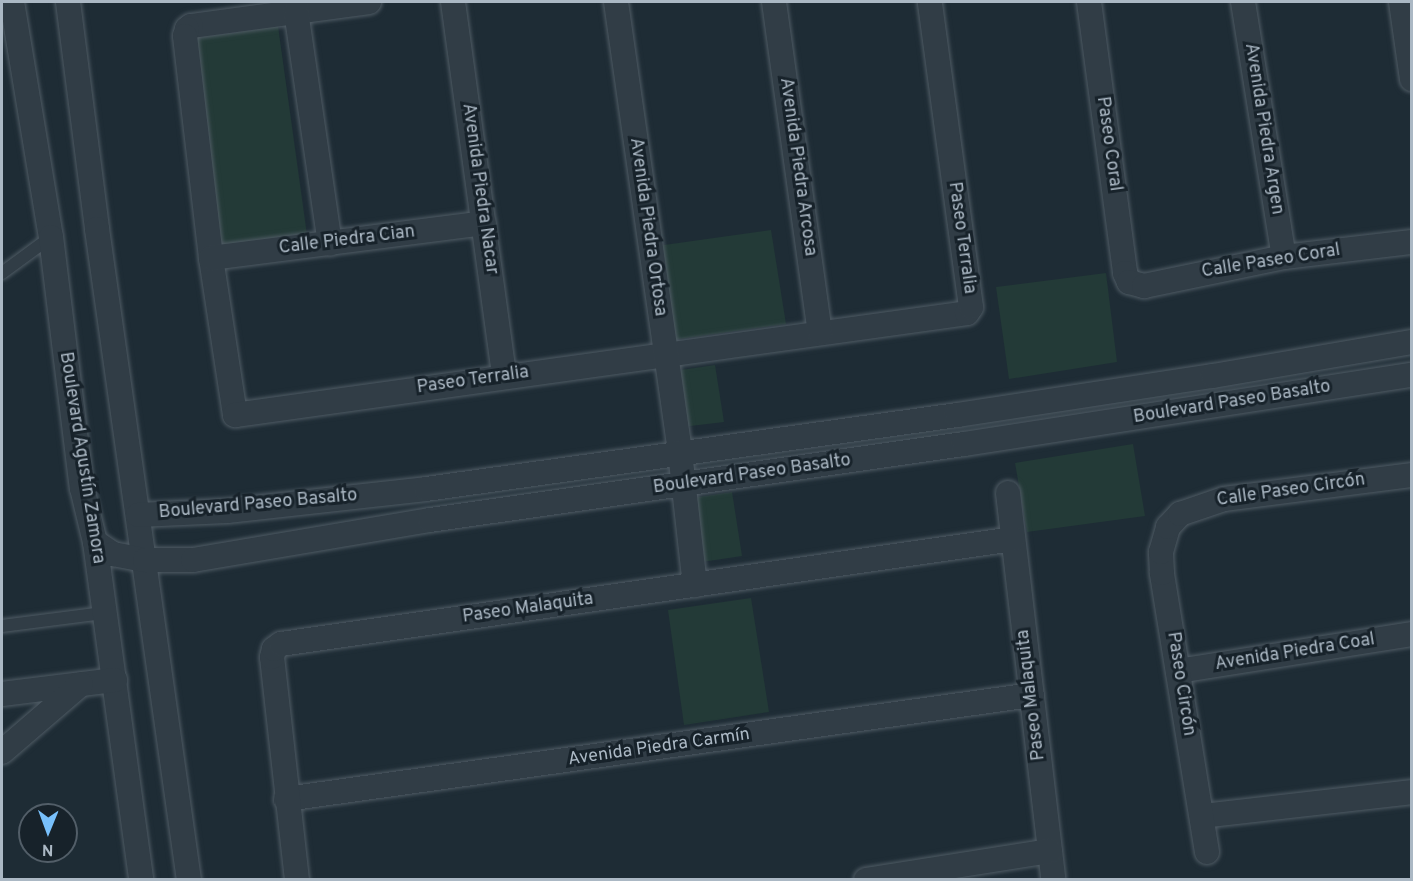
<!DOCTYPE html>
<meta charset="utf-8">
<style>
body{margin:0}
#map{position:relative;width:1413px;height:881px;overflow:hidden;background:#1e2c35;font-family:Overpass,sans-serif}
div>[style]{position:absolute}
.green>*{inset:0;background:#233a37}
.roads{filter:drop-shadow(0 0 2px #4f5b64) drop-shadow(0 0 2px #4f5b64)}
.service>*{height:12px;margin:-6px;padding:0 6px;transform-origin:6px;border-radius:6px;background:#313d46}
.minor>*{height:24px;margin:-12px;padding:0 12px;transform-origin:12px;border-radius:12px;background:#313d46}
span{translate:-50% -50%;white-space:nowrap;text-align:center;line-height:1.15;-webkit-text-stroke:6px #17222a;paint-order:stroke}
.street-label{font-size:18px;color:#abb8c4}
.frame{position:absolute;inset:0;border:3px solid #abb8c4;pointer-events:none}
.north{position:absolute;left:18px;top:803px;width:60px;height:60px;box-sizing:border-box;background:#17222a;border:2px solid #525e68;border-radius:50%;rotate:181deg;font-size:16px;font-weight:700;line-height:24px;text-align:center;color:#abb8c4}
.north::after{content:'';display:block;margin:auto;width:21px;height:27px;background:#78c0fb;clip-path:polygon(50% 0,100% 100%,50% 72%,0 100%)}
</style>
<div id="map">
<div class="green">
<i style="clip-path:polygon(278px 26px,307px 235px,221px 248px,190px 39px)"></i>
<i style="clip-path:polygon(771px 230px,786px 324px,672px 340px,657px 246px)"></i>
<i style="clip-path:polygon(1106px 273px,1117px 362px,1009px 379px,996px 287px)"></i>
<i style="clip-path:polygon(715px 365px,724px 422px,682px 427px,674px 371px)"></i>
<i style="clip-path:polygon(1133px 444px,1145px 516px,1027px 532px,1015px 463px)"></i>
<i style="clip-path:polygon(732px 492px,742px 556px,695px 563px,686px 499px)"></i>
<i style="clip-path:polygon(751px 598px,769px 712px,684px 725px,668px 610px)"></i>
</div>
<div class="roads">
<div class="service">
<i style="left:2px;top:273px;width:61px;rotate:-36.3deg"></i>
<i style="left:2px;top:626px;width:102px;rotate:-7.3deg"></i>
</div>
<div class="minor">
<i style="left:12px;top:2px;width:238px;rotate:80.6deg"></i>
<i style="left:51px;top:237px;width:253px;rotate:83deg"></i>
<i style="left:82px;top:488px;width:56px;rotate:76.5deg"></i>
<i style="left:95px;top:542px;width:341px;rotate:82.2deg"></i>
<i style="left:68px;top:2px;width:229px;rotate:82.7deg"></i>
<i style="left:97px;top:229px;width:657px;rotate:81.96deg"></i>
<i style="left:369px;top:2px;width:180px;rotate:172.3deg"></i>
<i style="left:191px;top:26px;width:5px;rotate:143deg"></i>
<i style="left:187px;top:29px;width:7px;rotate:106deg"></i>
<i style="left:185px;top:36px;width:224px;rotate:83.3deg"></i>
<i style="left:211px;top:258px;width:159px;rotate:81.3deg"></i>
<i style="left:235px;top:415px;width:739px;rotate:-7.93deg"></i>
<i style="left:967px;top:313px;width:7px;rotate:-56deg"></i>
<i style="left:971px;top:307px;width:308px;rotate:-97.7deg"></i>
<i style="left:453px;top:2px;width:377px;rotate:82.2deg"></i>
<i style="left:616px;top:2px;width:455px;rotate:81.9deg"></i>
<i style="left:680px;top:452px;width:134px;rotate:83.6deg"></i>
<i style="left:774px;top:2px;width:333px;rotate:82.1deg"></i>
<i style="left:1089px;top:2px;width:273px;rotate:82.4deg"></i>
<i style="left:1125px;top:273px;width:10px;rotate:66deg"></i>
<i style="left:1129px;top:282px;width:16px;rotate:15deg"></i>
<i style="left:1144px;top:286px;width:143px;rotate:-11.7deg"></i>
<i style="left:1284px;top:257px;width:129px;rotate:-6.7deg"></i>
<i style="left:1243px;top:2px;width:258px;rotate:80.9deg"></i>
<i style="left:1401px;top:2px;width:78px;rotate:81.9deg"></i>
<i style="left:296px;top:11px;width:235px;rotate:81.7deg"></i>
<i style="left:211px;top:258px;width:275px;rotate:-7.3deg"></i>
<i style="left:1008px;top:493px;width:387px;rotate:83.3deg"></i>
<i style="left:138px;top:515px;width:89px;rotate:-2.6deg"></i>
<i style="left:227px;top:511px;width:200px;rotate:-6.3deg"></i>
<i style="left:426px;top:489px;width:536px;rotate:-7.93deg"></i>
<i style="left:957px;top:415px;width:259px;rotate:-8.7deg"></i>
<i style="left:1213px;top:376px;width:202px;rotate:-9.7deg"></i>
<i style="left:95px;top:542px;width:22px;rotate:34deg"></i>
<i style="left:113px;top:554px;width:33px;rotate:11deg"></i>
<i style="left:145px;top:560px;width:48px"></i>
<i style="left:193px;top:560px;width:240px;rotate:-9.6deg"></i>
<i style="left:430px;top:520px;width:539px;rotate:-8.1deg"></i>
<i style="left:964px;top:444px;width:453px;rotate:-8.8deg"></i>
<i style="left:1178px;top:671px;width:237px;rotate:-9deg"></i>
<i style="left:2px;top:694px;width:114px;rotate:-7.1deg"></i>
<i style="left:2px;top:752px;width:104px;rotate:-40.7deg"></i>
<i style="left:286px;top:799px;width:753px;rotate:-7.94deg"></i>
<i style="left:1202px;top:816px;width:211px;rotate:-6.5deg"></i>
<i style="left:1207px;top:852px;width:283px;rotate:-99.2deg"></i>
<i style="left:1162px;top:573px;width:21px;rotate:-93deg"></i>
<i style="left:1161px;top:552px;width:26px;rotate:-74deg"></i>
<i style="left:1168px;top:527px;width:18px;rotate:-47deg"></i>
<i style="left:1180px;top:514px;width:46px;rotate:-18.8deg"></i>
<i style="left:1224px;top:499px;width:190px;rotate:-7.3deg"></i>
<i style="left:297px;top:880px;width:224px;rotate:-96.4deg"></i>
<i style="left:272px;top:657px;width:8px;rotate:-76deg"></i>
<i style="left:274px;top:649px;width:9px;rotate:-36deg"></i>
<i style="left:281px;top:644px;width:739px;rotate:-8.16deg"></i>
<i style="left:866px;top:880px;width:186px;rotate:-9deg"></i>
</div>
</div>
<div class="street-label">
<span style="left:1263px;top:129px;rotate:81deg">Avenida Piedra Argen</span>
<span style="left:1108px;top:144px;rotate:82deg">Paseo Coral</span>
<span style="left:797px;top:167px;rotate:82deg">Avenida Piedra Arcosa</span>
<span style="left:479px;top:189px;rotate:82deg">Avenida Piedra Nacar</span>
<span style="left:647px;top:227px;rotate:82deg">Avenida Piedra Ortosa</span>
<span style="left:961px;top:238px;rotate:82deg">Paseo Terralia</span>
<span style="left:347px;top:241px;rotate:-7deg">Calle Piedra Cian</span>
<span style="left:1271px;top:262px;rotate:-9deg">Calle Paseo Coral</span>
<span style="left:473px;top:381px;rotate:-8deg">Paseo Terralia</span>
<span style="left:1232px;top:403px;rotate:-9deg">Boulevard Paseo Basalto</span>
<span style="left:81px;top:458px;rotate:81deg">Boulevard Agustín Zamora</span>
<span style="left:752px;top:475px;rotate:-8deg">Boulevard Paseo Basalto</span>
<span style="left:1291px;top:491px;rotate:-8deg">Calle Paseo Circón</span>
<span style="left:258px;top:505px;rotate:-5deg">Boulevard Paseo Basalto</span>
<span style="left:528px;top:609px;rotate:-8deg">Paseo Malaquita</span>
<span style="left:1295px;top:653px;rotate:-9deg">Avenida Piedra Coal</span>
<span style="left:1180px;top:684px;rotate:81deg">Paseo Circón</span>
<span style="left:1032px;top:695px;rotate:-97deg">Paseo Malaquita</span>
<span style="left:659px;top:748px;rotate:-8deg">Avenida Piedra Carmín</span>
</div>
<div class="frame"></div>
<div class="north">N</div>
</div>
